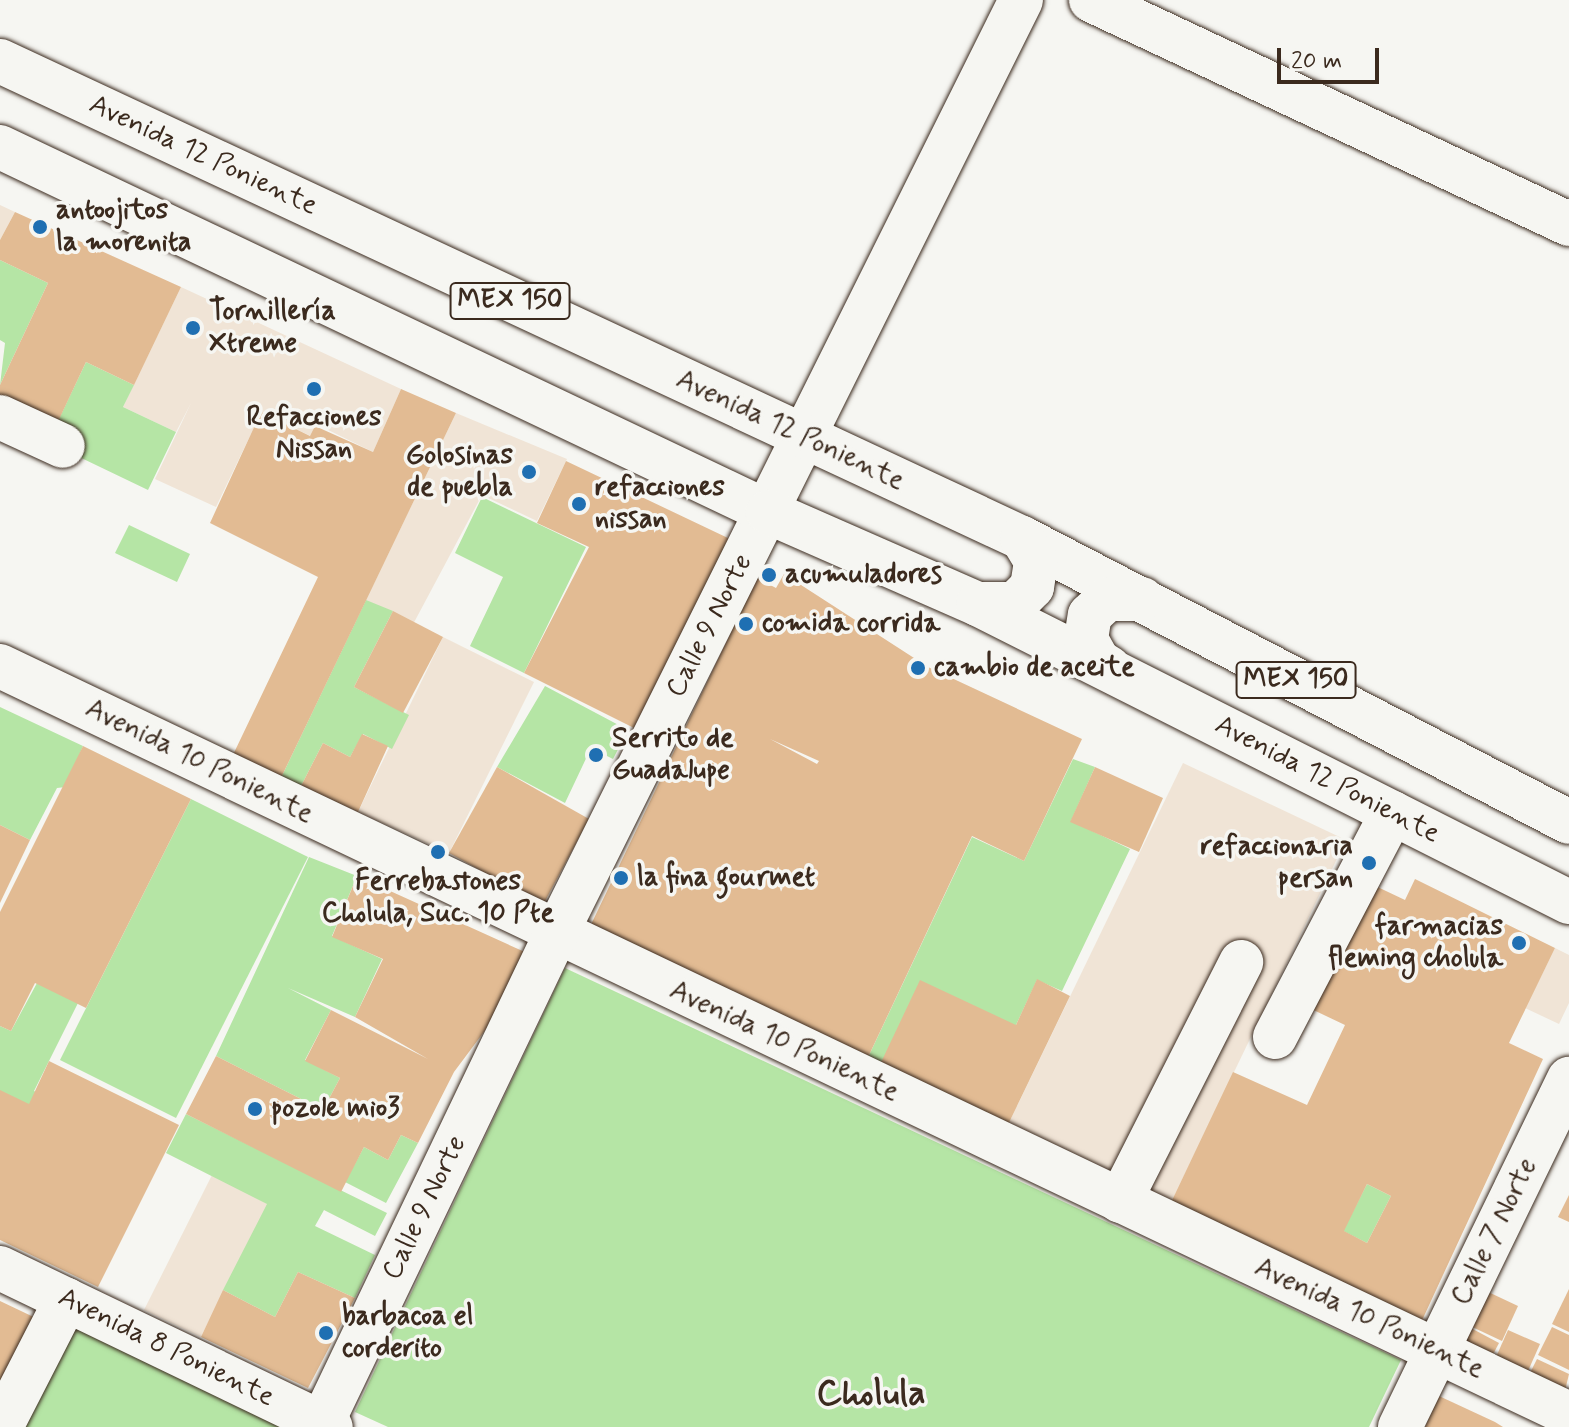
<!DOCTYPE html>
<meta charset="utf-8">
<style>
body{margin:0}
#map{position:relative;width:1569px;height:1427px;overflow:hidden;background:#f6f6f2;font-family:Mynerve,sans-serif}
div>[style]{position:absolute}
.built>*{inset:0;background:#f0e4d6}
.green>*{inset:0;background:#b5e5a5}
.building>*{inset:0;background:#e2bb93}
.roads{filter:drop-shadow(0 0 2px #3b2a1e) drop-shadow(0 0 2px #3b2a1e)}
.minor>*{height:44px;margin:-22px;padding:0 22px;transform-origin:22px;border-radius:22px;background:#f6f6f2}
.major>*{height:44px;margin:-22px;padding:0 22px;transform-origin:22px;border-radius:22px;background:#f6f6f2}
.dots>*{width:22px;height:22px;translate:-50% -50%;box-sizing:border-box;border:4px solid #f6f6f2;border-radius:50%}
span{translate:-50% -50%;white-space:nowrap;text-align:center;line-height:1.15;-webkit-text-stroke:7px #f6f6f2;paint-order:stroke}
.shield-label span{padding:2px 6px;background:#f6f6f2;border:2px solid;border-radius:6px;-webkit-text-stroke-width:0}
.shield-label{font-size:26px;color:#3b2a1e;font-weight:700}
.street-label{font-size:28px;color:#3b2a1e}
.poi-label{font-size:28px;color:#3b2a1e;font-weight:700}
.left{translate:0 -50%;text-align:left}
.right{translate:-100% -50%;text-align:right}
.district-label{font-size:36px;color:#3b2a1e;font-weight:700}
.scale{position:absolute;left:1277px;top:48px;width:102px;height:36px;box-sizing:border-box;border:4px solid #3b2a1e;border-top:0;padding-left:10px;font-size:24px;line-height:28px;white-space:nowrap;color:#3b2a1e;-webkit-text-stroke:6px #f6f6f2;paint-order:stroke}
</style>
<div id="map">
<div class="built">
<i style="clip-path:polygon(0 205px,15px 212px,0 240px)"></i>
<i style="clip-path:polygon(181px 287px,401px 389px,373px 452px,318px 425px,313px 437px,261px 413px,216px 507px,155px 479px,191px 403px,176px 432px,123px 407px)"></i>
<i style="clip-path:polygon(456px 413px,567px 459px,537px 521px,482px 495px,410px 630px,366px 600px)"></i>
<i style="clip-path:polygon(443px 637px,534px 682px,449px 853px,358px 812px)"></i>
<i style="clip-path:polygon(1183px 763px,1346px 840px,1166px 1213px,1003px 1135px)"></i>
<i style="clip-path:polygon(1555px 948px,1569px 955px,1569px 1003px,1559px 1024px,1525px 1008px)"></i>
<i style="clip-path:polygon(212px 1175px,268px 1204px,201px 1337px,144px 1310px)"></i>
</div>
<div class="green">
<i style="clip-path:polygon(0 260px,48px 283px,0 385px,5px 343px,0 340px)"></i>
<i style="clip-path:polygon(86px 362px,134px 385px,123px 407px,176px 432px,148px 490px,48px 442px)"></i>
<i style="clip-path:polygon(482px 497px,586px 547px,524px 673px,470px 646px,503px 577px,455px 553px)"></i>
<i style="clip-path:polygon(129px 525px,190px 554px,177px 582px,115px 553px)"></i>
<i style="clip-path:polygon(366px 600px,393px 611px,354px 687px,409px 715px,392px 749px,363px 734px,350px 757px,323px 743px,299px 790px,279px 782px)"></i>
<i style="clip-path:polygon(545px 686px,628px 730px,613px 759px,591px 748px,565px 803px,497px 767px)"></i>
<i style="clip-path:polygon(0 707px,83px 746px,66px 787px,57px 788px,30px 840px,0 825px)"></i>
<i style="clip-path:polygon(1073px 759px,1095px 767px,1071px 821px,1130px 849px,1062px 991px,1037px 980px,1016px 1025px,876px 1073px,863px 1068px,972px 837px,1024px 861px)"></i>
<i style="clip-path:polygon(191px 799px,308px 857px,176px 1118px,60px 1060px)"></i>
<i style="clip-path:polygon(309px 857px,357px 876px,332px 936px,382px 959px,355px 1017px,288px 988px,331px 1010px,305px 1060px,340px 1078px,323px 1110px,216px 1056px)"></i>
<i style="clip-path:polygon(565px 968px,1401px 1360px,1369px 1427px,388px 1427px,355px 1412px)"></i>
<i style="clip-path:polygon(37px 983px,78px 1003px,34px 1091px,64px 1107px,36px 1159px,0 1091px,0 1026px,11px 1031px)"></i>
<i style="clip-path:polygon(186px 1114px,387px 1213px,375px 1236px,324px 1210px,315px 1226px,375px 1255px,355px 1298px,298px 1272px,275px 1317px,223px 1290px,267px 1204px,166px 1153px)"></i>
<i style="clip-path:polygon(401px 1135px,418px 1143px,386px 1203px,345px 1182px,364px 1147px,388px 1160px)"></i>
<i style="clip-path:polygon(1367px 1184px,1391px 1196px,1367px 1243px,1343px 1231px)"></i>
<i style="clip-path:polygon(66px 1318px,289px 1427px,11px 1427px)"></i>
</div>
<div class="building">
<i style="clip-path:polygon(15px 212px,181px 287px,134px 385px,86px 362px,55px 428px,0 402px,0 385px,48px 283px,0 260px,0 240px)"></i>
<i style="clip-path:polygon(401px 389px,456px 413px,279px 782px,231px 759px,318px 577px,210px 523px,261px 412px,310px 436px,315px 426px,373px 452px)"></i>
<i style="clip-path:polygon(566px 461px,730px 539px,634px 728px,524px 673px,589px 547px,537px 523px)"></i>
<i style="clip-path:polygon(evenodd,784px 574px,928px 667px,1082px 739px,1024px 861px,972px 836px,863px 1068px,586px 935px,757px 578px,776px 588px,784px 574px,770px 739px,819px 761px,817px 764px,770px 739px)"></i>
<i style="clip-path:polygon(393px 611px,443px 637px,403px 713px,354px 687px)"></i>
<i style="clip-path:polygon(362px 734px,388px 746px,358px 812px,301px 786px,323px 743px,350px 757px)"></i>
<i style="clip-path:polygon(83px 746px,191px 799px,86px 1008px,35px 983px,11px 1031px,0 1026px,0 912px)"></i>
<i style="clip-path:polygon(497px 767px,589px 819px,543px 905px,449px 853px)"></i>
<i style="clip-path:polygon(1095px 767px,1163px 798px,1139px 852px,1070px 822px)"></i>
<i style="clip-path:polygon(0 825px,30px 840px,0 903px)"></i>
<i style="clip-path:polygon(357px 876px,527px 953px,498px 1013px,454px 1072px,418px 1143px,401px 1135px,388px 1160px,364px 1147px,341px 1192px,186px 1114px,216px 1056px,323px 1110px,340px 1078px,305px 1061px,331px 1010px,428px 1059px,355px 1017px,383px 959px,332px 937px)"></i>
<i style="clip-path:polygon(evenodd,1415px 879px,1555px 948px,1509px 1043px,1543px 1059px,1418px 1329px,1166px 1213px,1233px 1072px,1307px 1105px,1345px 1025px,1305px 1006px,1367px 882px,1405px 900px,1415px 879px,1367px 1184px,1391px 1196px,1367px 1243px,1344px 1231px,1367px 1184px)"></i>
<i style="clip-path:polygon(1037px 979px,1070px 996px,1003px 1135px,876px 1073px,920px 980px,1016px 1025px)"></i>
<i style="clip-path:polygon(49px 1061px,179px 1125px,98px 1287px,0 1240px,0 1090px,29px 1104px)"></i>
<i style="clip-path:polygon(1569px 1195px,1569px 1222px,1558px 1217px)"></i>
<i style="clip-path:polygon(298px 1272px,355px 1298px,308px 1388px,201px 1337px,223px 1290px,275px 1317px)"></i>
<i style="clip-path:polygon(1569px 1289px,1569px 1332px,1552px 1324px)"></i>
<i style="clip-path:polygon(1484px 1290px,1518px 1306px,1502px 1341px,1468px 1325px)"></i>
<i style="clip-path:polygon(0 1301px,42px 1321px,0 1412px)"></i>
<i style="clip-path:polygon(1467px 1326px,1499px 1343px,1488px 1364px,1456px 1348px)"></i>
<i style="clip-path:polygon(1552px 1327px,1569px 1335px,1569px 1370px,1538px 1355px)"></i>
<i style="clip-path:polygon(1508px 1330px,1540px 1344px,1524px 1380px,1492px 1366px)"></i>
<i style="clip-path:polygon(1537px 1359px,1569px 1374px,1563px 1399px,1526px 1381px)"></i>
<i style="clip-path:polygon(1439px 1396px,1495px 1422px,1503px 1427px,1425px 1427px)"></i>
</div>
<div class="roads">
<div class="minor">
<i style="left:1091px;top:0;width:528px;rotate:25.11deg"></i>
<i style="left:0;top:417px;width:69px;rotate:24.7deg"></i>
<i style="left:0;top:666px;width:1738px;rotate:25.49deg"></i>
<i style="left:1275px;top:1037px;width:253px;rotate:-62.4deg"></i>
<i style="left:1120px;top:1201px;width:268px;rotate:-63.1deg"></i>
<i style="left:0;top:1268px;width:367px;rotate:25.7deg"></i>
<i style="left:1px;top:1427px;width:143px;rotate:-62.9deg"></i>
<i style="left:320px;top:1427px;width:547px;rotate:-64.42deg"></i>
<i style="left:556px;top:934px;width:1043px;rotate:-63.53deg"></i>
<i style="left:1400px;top:1427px;width:387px;rotate:-64.1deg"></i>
</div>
<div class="major">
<i style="left:0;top:61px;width:1128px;rotate:25.02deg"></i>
<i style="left:1022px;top:538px;width:616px;rotate:27.44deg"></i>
<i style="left:0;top:147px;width:850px;rotate:25.42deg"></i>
<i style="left:768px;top:512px;width:229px;rotate:23.7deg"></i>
<i style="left:978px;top:604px;width:662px;rotate:26.76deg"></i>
<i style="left:978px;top:604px;width:37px"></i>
<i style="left:1015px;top:604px;width:24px;rotate:-45deg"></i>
<i style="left:1032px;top:587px;width:26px;rotate:-81deg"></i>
<i style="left:1036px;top:561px;width:27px;rotate:-121deg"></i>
<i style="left:1109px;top:668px;width:13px;rotate:-148deg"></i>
<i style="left:1098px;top:661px;width:25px;rotate:-119deg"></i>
<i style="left:1086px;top:639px;width:24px;rotate:-81deg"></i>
<i style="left:1090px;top:615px;width:23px;rotate:-43deg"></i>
<i style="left:1107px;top:599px;width:35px"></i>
</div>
</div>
<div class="dots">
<i style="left:40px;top:227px;background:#1f6fb2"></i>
<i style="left:193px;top:328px;background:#1f6fb2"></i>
<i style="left:314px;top:389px;background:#1f6fb2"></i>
<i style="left:529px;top:472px;background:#1f6fb2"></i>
<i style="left:579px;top:504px;background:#1f6fb2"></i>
<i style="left:769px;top:575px;background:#1f6fb2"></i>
<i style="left:746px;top:624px;background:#1f6fb2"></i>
<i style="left:918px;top:668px;background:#1f6fb2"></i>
<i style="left:596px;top:755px;background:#1f6fb2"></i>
<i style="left:438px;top:852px;background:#1f6fb2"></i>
<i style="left:1369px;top:863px;background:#1f6fb2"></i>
<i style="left:621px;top:878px;background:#1f6fb2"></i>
<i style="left:1519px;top:943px;background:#1f6fb2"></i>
<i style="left:255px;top:1109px;background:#1f6fb2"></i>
<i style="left:326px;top:1333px;background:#1f6fb2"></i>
</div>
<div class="shield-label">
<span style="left:510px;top:301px">MEX 150</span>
<span style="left:1296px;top:680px">MEX 150</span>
</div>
<div class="street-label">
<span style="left:203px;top:156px;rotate:25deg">Avenida 12 Poniente</span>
<span style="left:790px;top:431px;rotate:25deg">Avenida 12 Poniente</span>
<span style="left:710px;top:626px;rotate:-63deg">Calle 9 Norte</span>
<span style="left:199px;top:762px;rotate:26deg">Avenida 10 Poniente</span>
<span style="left:1327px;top:780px;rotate:27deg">Avenida 12 Poniente</span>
<span style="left:784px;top:1042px;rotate:25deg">Avenida 10 Poniente</span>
<span style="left:425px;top:1208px;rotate:-64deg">Calle 9 Norte</span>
<span style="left:1495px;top:1232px;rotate:-64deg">Calle 7 Norte</span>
<span style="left:1369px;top:1319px;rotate:25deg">Avenida 10 Poniente</span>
<span style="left:166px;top:1348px;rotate:26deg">Avenida 8 Poniente</span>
</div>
<div class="poi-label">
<span class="left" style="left:56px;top:227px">antoojitos<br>la morenita</span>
<span class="left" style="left:209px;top:328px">Tornillería<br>Xtreme</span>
<span style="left:314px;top:434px">Refacciones<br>Nissan</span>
<span class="right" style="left:513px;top:472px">Golosinas<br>de puebla</span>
<span class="left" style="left:595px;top:504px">refacciones<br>nissan</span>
<span class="left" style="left:785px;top:575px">acumuladores</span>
<span class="left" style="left:762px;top:624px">comida corrida</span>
<span class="left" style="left:934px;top:668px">cambio de aceite</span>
<span class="left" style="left:612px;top:755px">Serrito de<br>Guadalupe</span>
<span class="right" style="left:1353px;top:863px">refaccionaria<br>persan</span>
<span class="left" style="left:637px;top:878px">la fina gourmet</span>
<span style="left:438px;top:898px">Ferrebastones<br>Cholula, Suc. 10 Pte</span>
<span class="right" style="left:1503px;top:943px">farmacias<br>fleming cholula</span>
<span class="left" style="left:271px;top:1109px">pozole mio3</span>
<span class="left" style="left:342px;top:1333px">barbacoa el<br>corderito</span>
</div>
<div class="district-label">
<span style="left:871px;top:1395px">Cholula</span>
</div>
<div class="scale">20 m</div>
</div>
